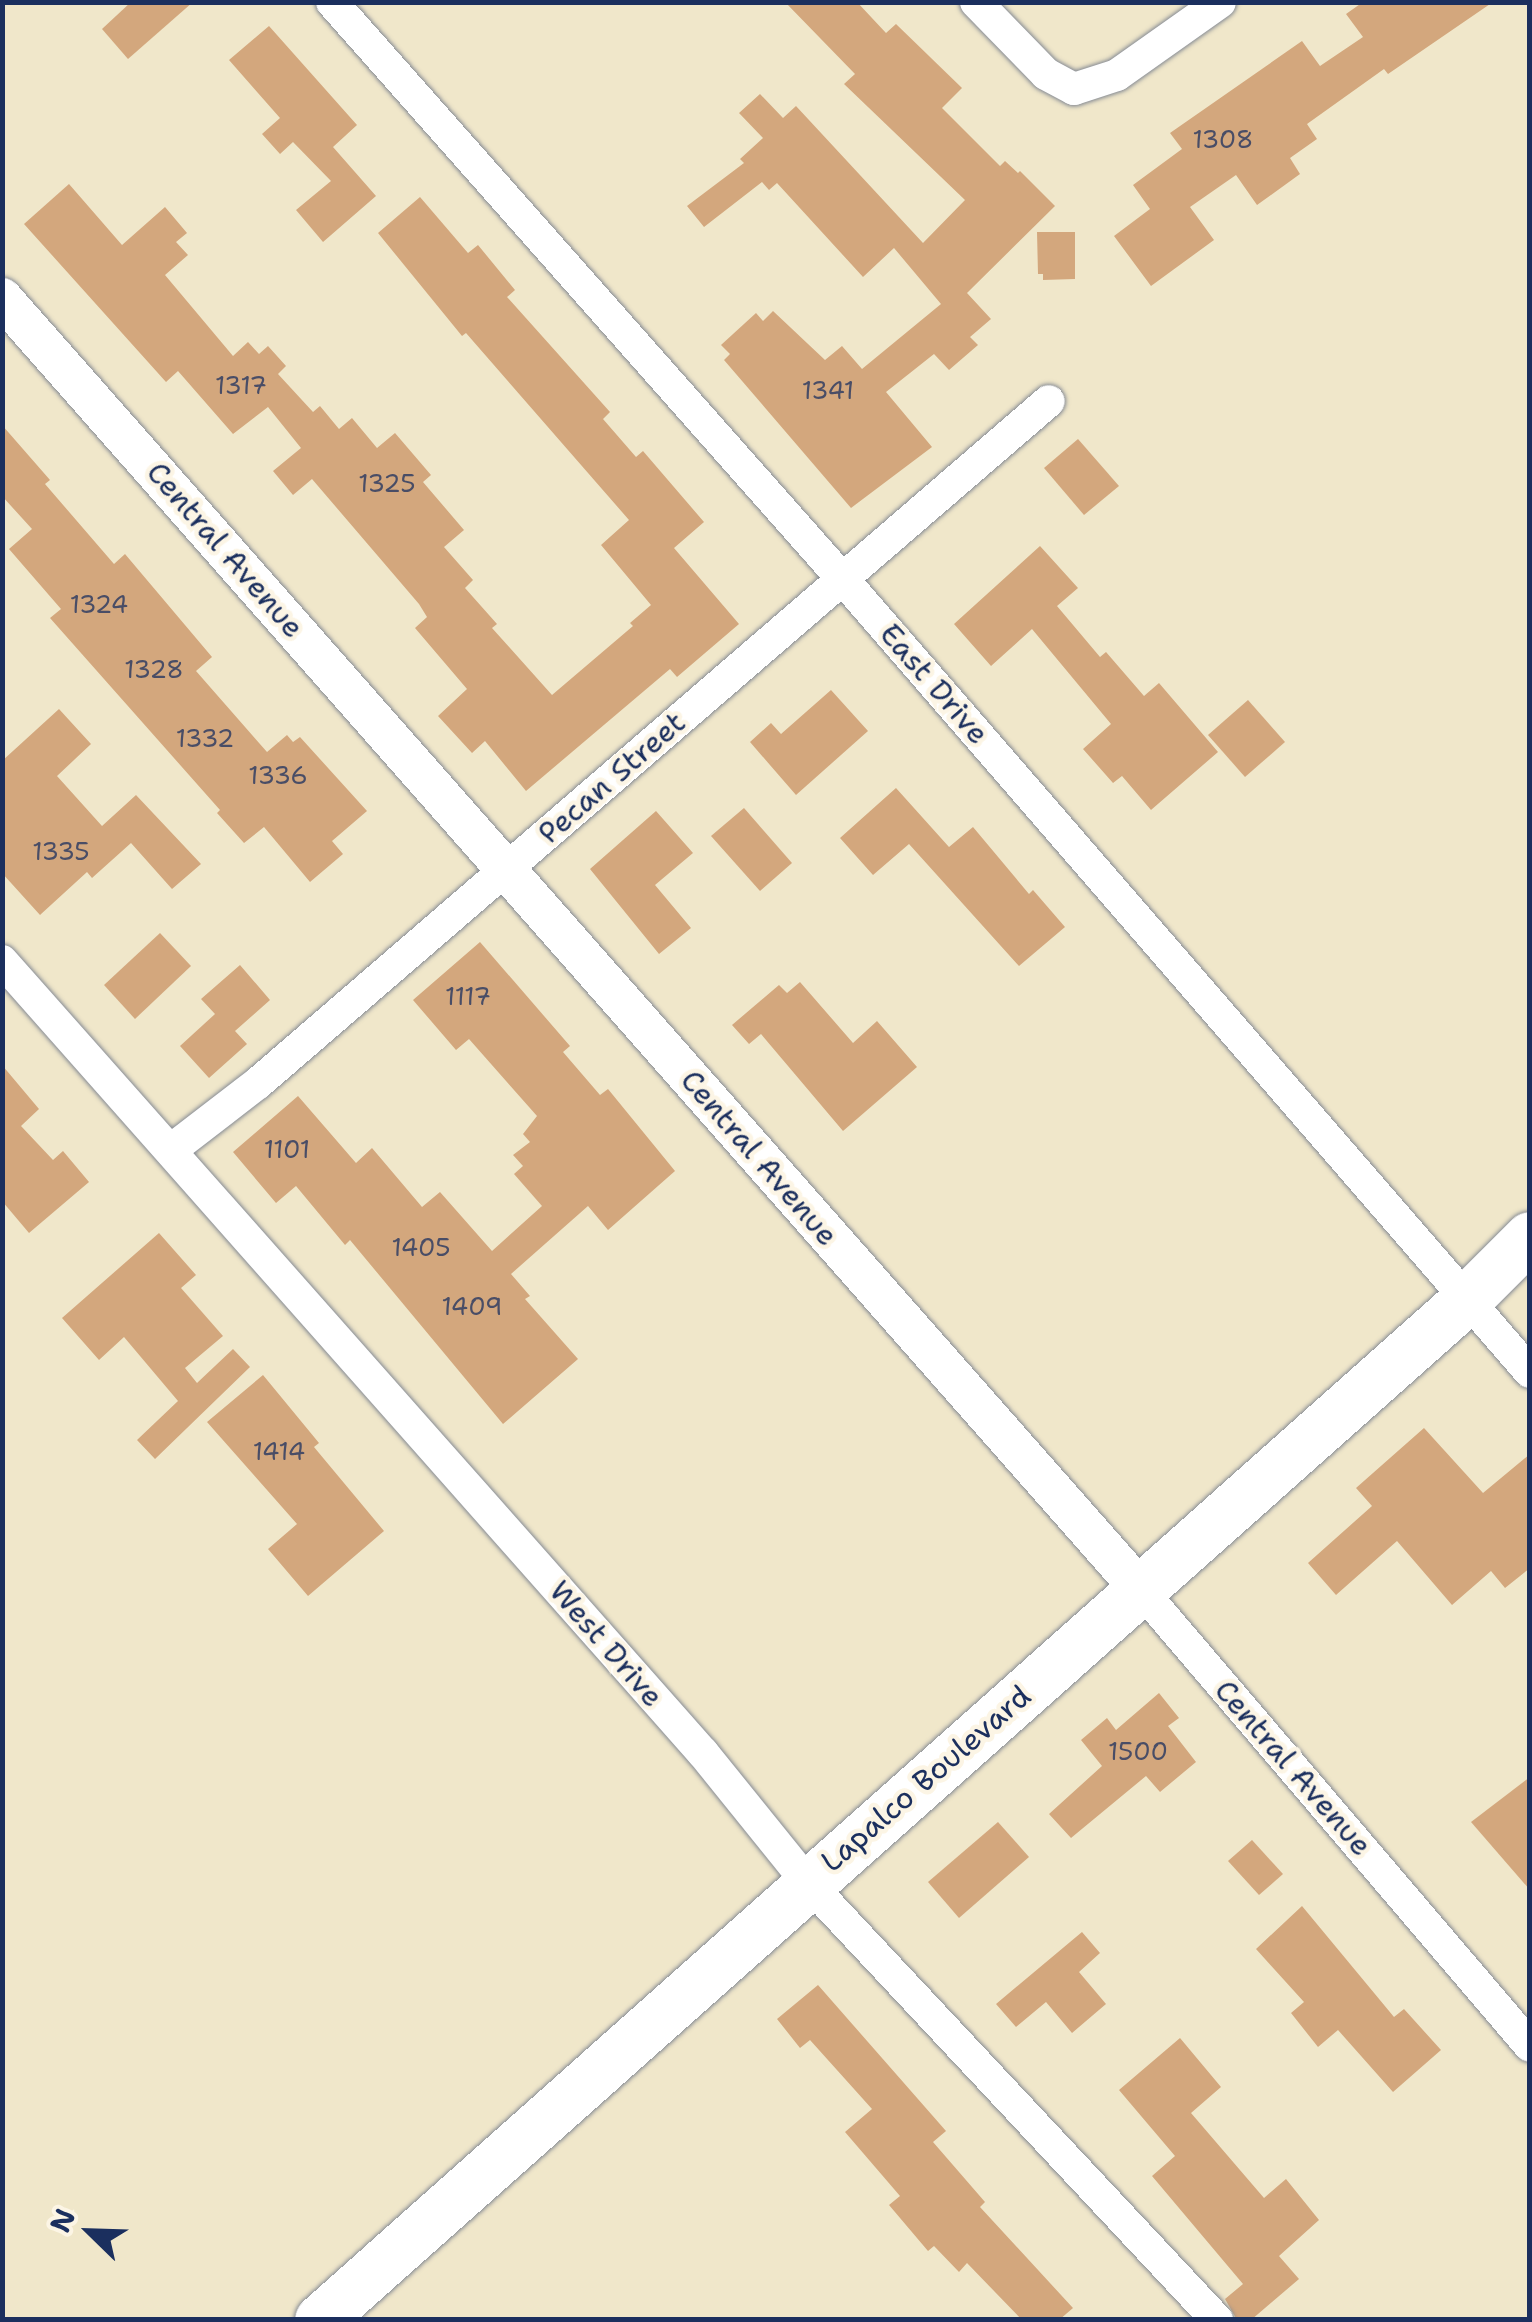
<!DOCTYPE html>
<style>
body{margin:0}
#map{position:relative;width:1532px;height:2322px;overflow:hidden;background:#f0e7ca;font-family:"Shantell Sans",sans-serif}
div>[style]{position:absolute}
.building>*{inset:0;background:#d3a77d}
.roads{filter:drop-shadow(0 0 2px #868b94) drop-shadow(0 0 2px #868b94)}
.minor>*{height:32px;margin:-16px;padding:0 16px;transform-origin:16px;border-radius:16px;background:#fff}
.tertiary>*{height:40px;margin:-20px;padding:0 20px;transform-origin:20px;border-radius:20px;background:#fff}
.primary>*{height:50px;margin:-25px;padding:0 25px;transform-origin:25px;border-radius:25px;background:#fff}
span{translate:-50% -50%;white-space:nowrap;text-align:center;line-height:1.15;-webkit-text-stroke:9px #fcf5e5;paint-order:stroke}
.number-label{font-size:25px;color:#494d66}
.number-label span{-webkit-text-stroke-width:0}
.street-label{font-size:30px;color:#1b2f5e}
.frame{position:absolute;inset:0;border:5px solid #1b2f5e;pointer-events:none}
.north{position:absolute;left:40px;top:2182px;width:100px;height:100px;-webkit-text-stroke:8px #fcf5e5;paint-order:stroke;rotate:293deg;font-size:28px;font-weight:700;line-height:40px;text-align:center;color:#1b2f5e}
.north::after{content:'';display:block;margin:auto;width:35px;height:45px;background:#1b2f5e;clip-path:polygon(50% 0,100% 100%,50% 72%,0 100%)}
</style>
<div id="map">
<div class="building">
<i style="clip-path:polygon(131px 2px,193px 2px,128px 59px,102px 29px)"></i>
<i style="clip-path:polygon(785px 2px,857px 2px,886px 33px,896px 24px,962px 88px,942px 108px,1000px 166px,1005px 161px,1018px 173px,1020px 171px,1055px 206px,967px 293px,991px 319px,970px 337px,978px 345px,949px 370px,934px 354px,886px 392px,932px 447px,851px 508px,724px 360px,730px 354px,721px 345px,756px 313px,763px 321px,773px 311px,825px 360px,842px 346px,862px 369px,941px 304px,894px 248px,863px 277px,777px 183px,769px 190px,762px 182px,704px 227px,687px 206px,744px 163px,740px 159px,763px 138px,739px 113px,760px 94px,783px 118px,796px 106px,923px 243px,965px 200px,844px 84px,855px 74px)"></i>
<i style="clip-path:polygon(1363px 2px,1493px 2px,1388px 74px,1384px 69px,1307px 124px,1317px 139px,1290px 158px,1300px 174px,1257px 205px,1236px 175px,1190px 207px,1214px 240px,1151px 286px,1114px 236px,1150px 209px,1133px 185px,1182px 149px,1170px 133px,1302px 41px,1320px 66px,1363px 37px,1346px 14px)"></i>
<i style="clip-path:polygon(269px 26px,357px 125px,333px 147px,376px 196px,323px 242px,296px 210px,331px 181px,293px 142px,280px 154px,262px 134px,280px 118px,229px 60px)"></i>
<i style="clip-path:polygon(69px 184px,122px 245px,165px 207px,187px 233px,176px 242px,188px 255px,165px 275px,233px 356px,248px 342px,259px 354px,268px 346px,286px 366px,278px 374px,313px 412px,320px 406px,339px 429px,352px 418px,377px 448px,395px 433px,431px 475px,423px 482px,464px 530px,444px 547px,473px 580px,465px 588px,497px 624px,492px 628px,552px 695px,633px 626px,630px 623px,651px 605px,601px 545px,629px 520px,466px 333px,462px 336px,378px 233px,420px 197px,468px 253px,478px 245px,515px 290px,507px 297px,610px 412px,603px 419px,636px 457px,643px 451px,704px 522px,674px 548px,739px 624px,677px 677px,670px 669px,526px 791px,485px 741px,472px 753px,438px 716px,467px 689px,415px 628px,427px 617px,419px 604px,312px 479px,293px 495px,273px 471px,301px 448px,268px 407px,233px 434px,178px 371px,166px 382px,24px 224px)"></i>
<i style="clip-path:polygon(1037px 232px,1075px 232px,1075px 279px,1043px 280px,1043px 274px,1038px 274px)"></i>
<i style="clip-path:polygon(2px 425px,50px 480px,45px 484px,114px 564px,125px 554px,212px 657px,196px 671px,267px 752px,287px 735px,293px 742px,300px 737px,367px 811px,332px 841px,343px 854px,310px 882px,264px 827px,244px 843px,217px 813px,220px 810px,50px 618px,61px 609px,9px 549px,32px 529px,2px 496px)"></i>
<i style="clip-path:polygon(1078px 439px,1119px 486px,1084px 515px,1044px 468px)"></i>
<i style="clip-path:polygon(1040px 546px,1078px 588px,1057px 606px,1100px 657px,1106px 652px,1144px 696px,1159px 683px,1218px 752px,1151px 810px,1122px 776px,1113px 783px,1083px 749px,1111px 724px,1032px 629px,991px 666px,954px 624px)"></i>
<i style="clip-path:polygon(831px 690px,868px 731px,796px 795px,750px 742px,771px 723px,781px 734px)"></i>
<i style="clip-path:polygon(1248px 700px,1285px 742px,1245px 777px,1208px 735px)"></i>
<i style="clip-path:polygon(59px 709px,91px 744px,57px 776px,102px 826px,136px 795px,201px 864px,172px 889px,131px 843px,92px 878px,87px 872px,40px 915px,2px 873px,2px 761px)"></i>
<i style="clip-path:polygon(896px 788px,949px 847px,973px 827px,1029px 894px,1033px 890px,1065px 927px,1019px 966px,909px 844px,873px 875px,840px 838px)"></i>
<i style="clip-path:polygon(744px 808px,792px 863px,760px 891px,711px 836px)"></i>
<i style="clip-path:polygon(656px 811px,693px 853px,655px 885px,691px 928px,659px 954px,590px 869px)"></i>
<i style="clip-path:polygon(160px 933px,191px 966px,135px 1019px,104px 985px)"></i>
<i style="clip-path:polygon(480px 942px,570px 1046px,563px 1052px,600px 1095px,608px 1089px,675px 1171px,608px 1230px,588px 1206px,511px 1274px,530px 1296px,525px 1299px,578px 1359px,503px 1424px,350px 1240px,345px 1245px,296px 1186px,276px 1203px,233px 1152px,298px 1096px,356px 1163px,372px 1148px,422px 1207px,440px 1192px,492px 1251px,542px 1206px,514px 1174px,523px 1166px,513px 1155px,530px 1142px,523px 1134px,537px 1116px,469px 1039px,456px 1050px,413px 1000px)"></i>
<i style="clip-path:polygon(240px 965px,270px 1000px,235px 1031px,247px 1044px,209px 1078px,180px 1046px,215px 1014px,201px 999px)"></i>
<i style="clip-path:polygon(800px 982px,853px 1043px,877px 1021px,917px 1067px,843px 1131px,761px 1034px,749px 1044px,732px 1025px,779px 985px,787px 993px)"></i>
<i style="clip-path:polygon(2px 1065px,39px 1109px,21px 1126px,53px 1160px,63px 1151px,89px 1182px,29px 1233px,2px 1201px)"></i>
<i style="clip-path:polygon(159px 1233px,196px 1275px,181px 1288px,223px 1336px,185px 1368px,197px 1383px,233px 1349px,250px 1367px,155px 1459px,137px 1440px,178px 1401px,124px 1337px,99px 1360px,62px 1318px)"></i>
<i style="clip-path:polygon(263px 1375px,319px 1443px,314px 1447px,384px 1531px,308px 1596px,268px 1549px,297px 1524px,207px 1422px)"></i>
<i style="clip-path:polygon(1424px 1428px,1483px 1493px,1530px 1454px,1530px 1568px,1505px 1588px,1491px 1571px,1452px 1605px,1397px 1541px,1336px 1595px,1308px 1563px,1372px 1506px,1356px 1488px)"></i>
<i style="clip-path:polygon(1159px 1693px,1179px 1718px,1168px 1726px,1196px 1762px,1160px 1792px,1146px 1776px,1071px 1838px,1049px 1814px,1102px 1766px,1081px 1740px,1107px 1718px,1116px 1730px)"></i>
<i style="clip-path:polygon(1530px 1777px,1530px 1890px,1471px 1822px)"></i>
<i style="clip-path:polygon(998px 1822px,1029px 1857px,959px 1918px,928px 1882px)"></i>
<i style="clip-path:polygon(1252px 1840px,1283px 1874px,1259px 1895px,1228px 1861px)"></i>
<i style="clip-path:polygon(1302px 1906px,1394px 2017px,1404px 2009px,1441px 2050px,1393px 2092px,1338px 2030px,1318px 2047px,1291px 2013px,1304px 2002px,1256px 1949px)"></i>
<i style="clip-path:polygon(1082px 1932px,1100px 1953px,1079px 1972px,1106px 2004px,1072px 2033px,1046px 2002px,1016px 2027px,996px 2004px)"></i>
<i style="clip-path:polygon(818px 1985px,946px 2131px,933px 2142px,985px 2202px,980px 2207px,1073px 2308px,1059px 2320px,1022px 2320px,967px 2263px,959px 2272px,934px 2246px,928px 2251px,889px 2205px,900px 2196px,845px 2132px,872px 2109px,810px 2040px,800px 2048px,777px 2019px)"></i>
<i style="clip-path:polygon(1180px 2038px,1221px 2087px,1191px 2113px,1264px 2198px,1286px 2179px,1319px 2220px,1279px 2256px,1299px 2279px,1251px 2320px,1237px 2320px,1225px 2299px,1243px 2284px,1152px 2176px,1175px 2156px,1119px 2090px)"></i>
</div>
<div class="roads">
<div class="minor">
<i style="left:332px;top:2px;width:788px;rotate:48.5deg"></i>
<i style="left:854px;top:592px;width:1032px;rotate:49.09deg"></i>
<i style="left:976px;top:2px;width:100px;rotate:45.8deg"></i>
<i style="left:1046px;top:74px;width:32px;rotate:28deg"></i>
<i style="left:1074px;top:89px;width:45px;rotate:-18deg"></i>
<i style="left:1117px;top:75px;width:126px;rotate:-35.3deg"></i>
<i style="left:2px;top:961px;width:1058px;rotate:48.49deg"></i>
<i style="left:703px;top:1753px;width:167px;rotate:51.1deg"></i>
<i style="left:808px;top:1883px;width:599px;rotate:46.9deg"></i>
<i style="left:171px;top:1150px;width:110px;rotate:-37.6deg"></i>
<i style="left:258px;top:1083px;width:1044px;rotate:-40.77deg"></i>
<i style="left:1141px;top:1590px;width:599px;rotate:49.53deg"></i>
</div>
<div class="tertiary">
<i style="left:2px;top:298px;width:1722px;rotate:48.6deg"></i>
</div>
<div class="primary">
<i style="left:320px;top:2320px;width:1535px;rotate:-41.65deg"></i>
<i style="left:1467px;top:1300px;width:89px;rotate:-45deg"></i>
</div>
</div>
<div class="number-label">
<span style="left:1223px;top:139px">1308</span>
<span style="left:241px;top:385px">1317</span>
<span style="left:828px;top:390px">1341</span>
<span style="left:387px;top:483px">1325</span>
<span style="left:99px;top:604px">1324</span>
<span style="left:154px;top:669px">1328</span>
<span style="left:205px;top:738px">1332</span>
<span style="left:278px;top:775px">1336</span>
<span style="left:61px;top:851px">1335</span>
<span style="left:468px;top:996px">1117</span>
<span style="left:287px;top:1149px">1101</span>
<span style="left:421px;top:1247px">1405</span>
<span style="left:472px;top:1306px">1409</span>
<span style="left:279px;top:1451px">1414</span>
<span style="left:1138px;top:1751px">1500</span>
</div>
<div class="street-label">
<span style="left:225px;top:550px;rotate:49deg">Central Avenue</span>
<span style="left:934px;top:684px;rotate:49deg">East Drive</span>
<span style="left:612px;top:778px;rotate:-41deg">Pecan Street</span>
<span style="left:759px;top:1158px;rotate:49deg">Central Avenue</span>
<span style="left:606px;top:1644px;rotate:49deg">West Drive</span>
<span style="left:1293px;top:1768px;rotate:49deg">Central Avenue</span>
<span style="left:926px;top:1779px;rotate:-41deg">Lapalco Boulevard</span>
</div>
<div class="frame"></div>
<div class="north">N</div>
</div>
